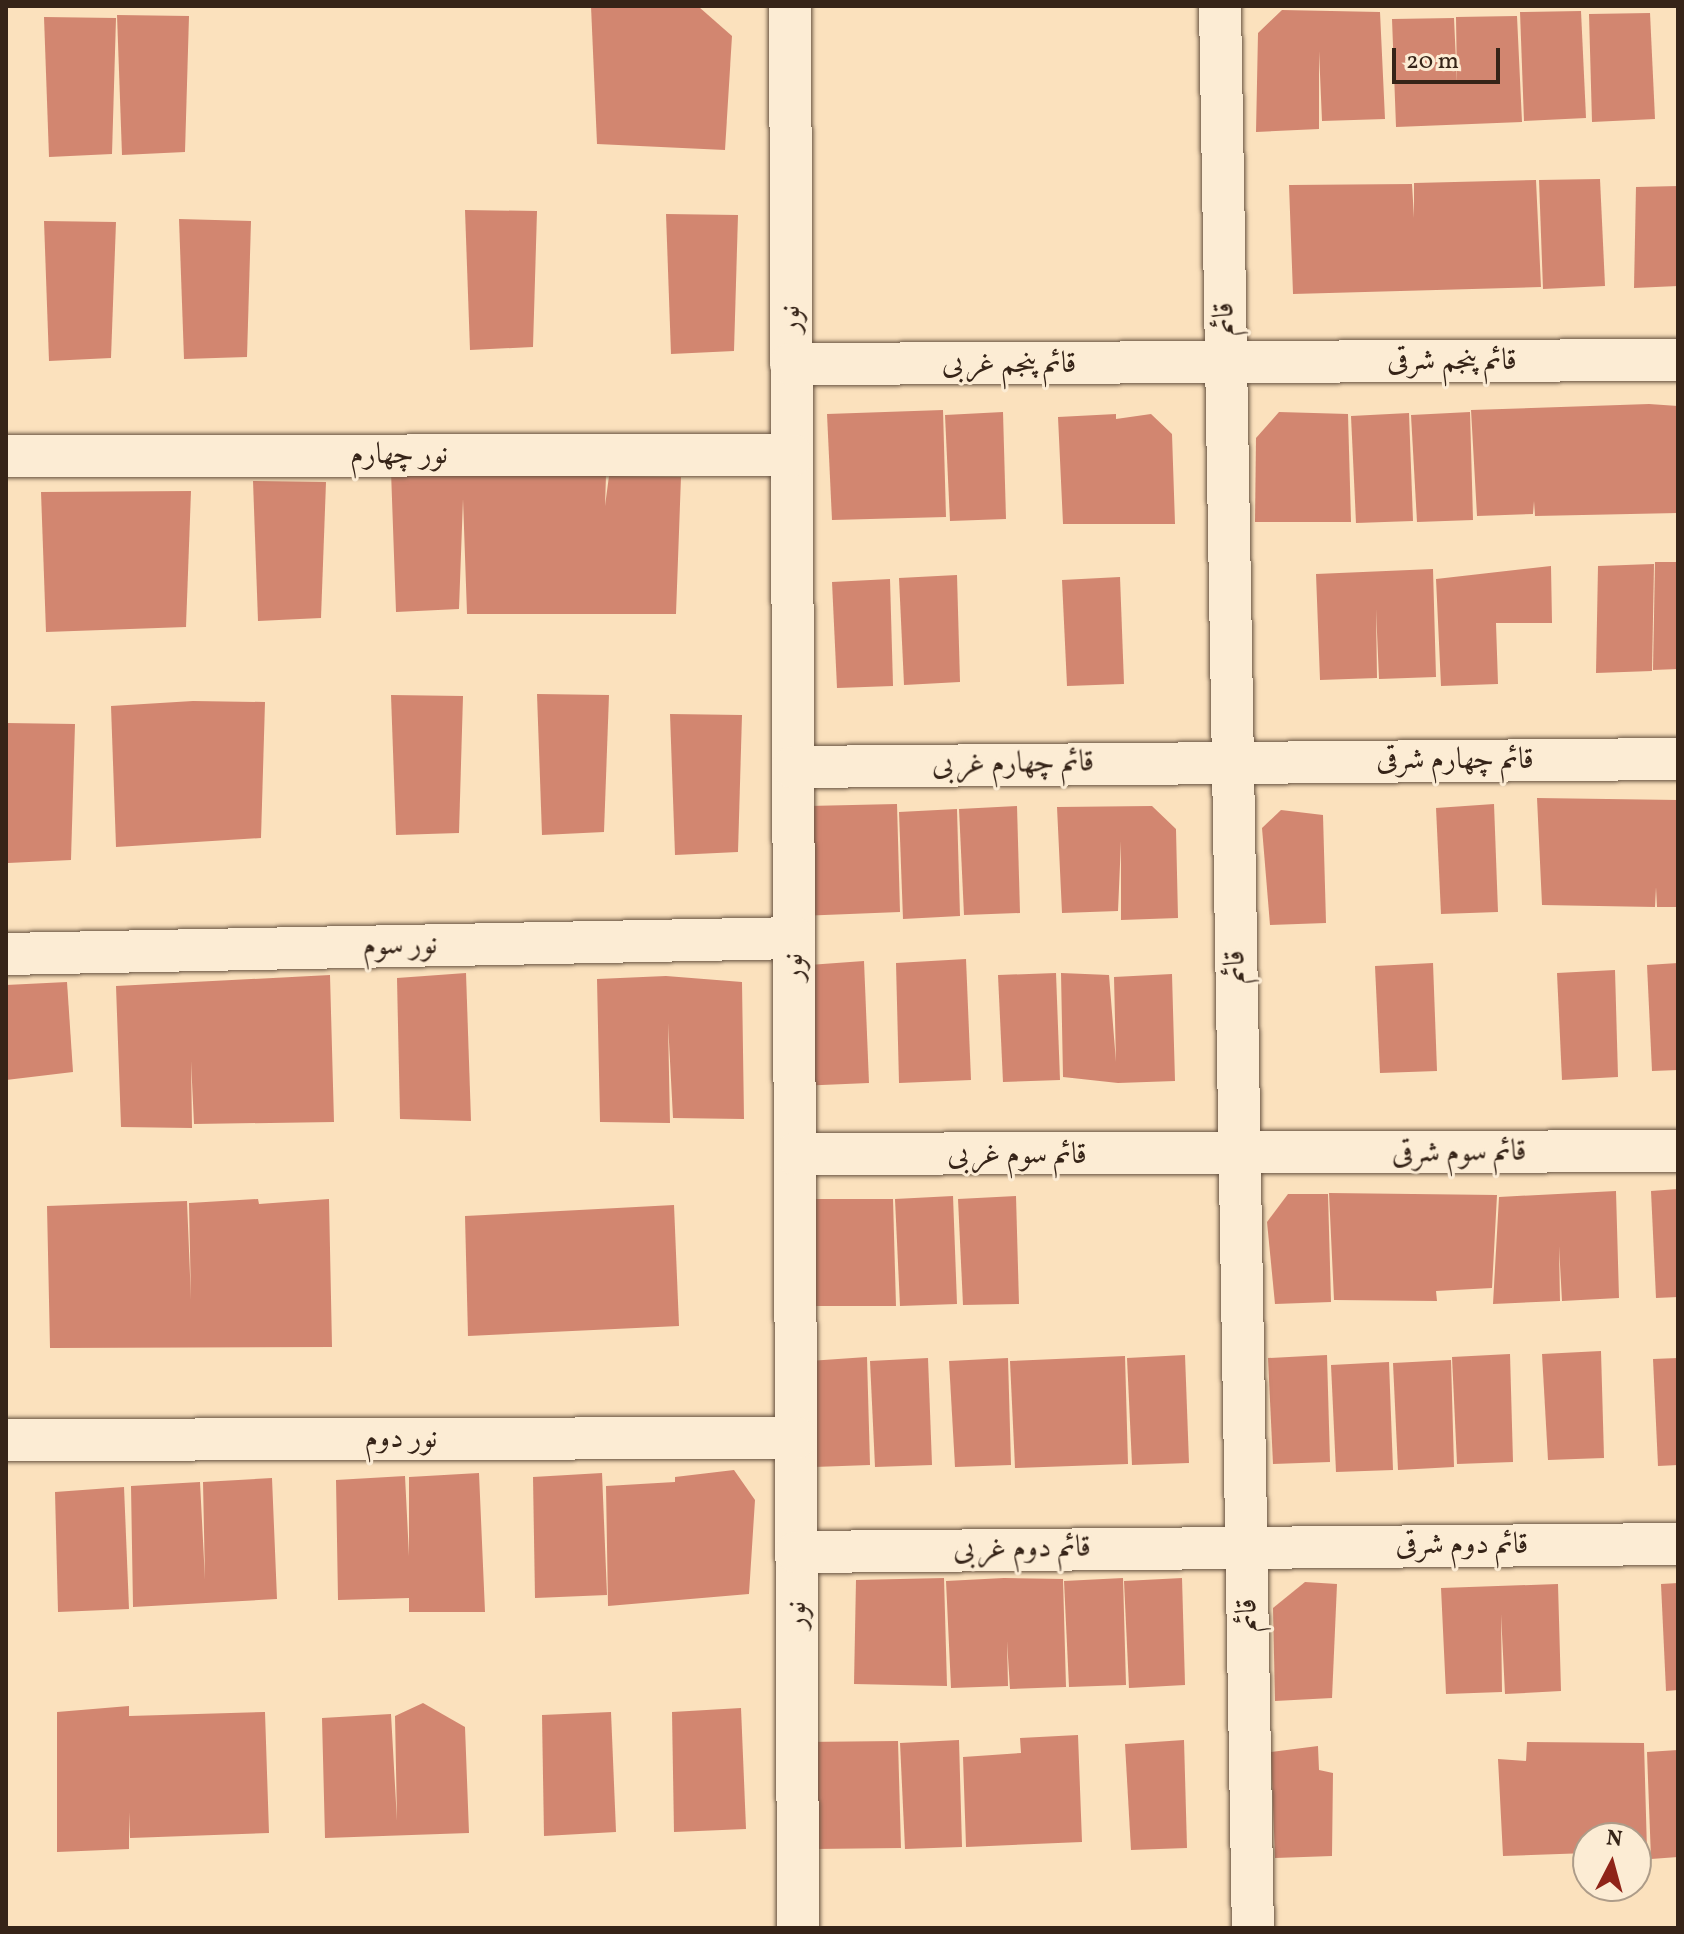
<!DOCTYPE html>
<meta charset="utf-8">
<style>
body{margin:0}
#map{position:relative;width:1684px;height:1934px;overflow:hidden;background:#fbe1bd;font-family:Vollkorn,Amiri,serif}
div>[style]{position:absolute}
.building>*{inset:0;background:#d28670}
.roads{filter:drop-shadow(0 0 2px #675341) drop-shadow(0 0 2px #675341)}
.minor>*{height:42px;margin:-21px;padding:0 21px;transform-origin:21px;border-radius:21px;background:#fcecd4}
span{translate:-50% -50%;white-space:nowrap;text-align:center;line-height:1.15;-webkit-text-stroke:6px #fcecd4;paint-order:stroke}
.street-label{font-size:30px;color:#362418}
.frame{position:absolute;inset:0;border:8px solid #362418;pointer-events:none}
.north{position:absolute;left:1572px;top:1822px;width:80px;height:80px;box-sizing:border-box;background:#fcecd4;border:2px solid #ad9c89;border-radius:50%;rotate:6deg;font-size:22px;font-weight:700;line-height:32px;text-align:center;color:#362418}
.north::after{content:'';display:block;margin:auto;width:28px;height:36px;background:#8f2418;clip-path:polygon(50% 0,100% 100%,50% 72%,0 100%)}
.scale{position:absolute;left:1392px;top:48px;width:108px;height:36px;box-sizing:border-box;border:4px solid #362418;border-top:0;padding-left:10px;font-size:24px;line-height:28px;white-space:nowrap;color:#362418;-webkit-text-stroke:6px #fcecd4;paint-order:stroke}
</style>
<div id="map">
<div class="building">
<i style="clip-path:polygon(591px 6px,699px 7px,732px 36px,725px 150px,597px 144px)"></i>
<i style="clip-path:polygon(1282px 10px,1380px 12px,1385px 119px,1322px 121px,1319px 51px,1319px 129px,1256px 132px,1258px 33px)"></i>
<i style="clip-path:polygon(1581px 11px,1586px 118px,1524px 121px,1520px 12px)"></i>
<i style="clip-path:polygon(1650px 13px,1655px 119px,1592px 122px,1589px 14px)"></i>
<i style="clip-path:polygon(117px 15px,189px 16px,185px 152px,122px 155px)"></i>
<i style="clip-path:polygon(1517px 16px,1522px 122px,1396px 127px,1392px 19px,1454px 18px,1457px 84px,1456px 17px)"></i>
<i style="clip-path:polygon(44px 17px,116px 18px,112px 154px,49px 157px)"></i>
<i style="clip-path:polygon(1600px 179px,1605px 286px,1543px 289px,1539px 180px)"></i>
<i style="clip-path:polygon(1536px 180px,1541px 287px,1293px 294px,1289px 185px,1412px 184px,1414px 218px,1414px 183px)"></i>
<i style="clip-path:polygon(1678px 186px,1678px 286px,1634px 288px,1636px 187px)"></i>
<i style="clip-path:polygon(465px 210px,537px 211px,533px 347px,470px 350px)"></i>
<i style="clip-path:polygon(666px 214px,738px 215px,734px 351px,671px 354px)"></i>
<i style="clip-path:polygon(179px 219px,251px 221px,247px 357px,184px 359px)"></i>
<i style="clip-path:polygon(44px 221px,116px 222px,111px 358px,49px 361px)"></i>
<i style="clip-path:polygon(1649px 404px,1678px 406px,1678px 513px,1535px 516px,1534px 501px,1533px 514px,1477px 516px,1471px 410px)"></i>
<i style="clip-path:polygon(943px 410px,946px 517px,832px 520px,827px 414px)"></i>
<i style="clip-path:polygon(1003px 412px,1006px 519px,950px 521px,945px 415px)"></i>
<i style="clip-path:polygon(1279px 412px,1348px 414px,1351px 522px,1255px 522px,1256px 438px)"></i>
<i style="clip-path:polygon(1470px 412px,1473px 520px,1417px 522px,1411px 415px)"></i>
<i style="clip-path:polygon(1409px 413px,1413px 521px,1356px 523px,1351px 416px)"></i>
<i style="clip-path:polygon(1116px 414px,1116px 419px,1151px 414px,1172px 434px,1175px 524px,1063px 524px,1058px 417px)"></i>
<i style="clip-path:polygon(391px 471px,606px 475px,605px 506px,609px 476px,681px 477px,676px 614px,467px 614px,463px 499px,459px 609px,396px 612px)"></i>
<i style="clip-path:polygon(253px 481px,326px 482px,321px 618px,258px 621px)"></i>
<i style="clip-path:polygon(191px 491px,186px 627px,46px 632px,41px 492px)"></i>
<i style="clip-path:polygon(1655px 562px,1678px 562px,1678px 669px,1653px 670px)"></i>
<i style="clip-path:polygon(1654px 564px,1652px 671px,1596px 673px,1598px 566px)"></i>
<i style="clip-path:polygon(1551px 566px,1552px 623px,1496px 623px,1498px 684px,1441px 686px,1436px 579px)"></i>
<i style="clip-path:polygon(1433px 569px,1436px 677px,1379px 679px,1376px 609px,1377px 678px,1320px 680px,1316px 574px)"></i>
<i style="clip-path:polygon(957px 575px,960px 682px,904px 685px,899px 578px)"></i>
<i style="clip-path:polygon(1120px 577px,1124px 684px,1067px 686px,1062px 580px)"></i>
<i style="clip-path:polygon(890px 579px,893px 686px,837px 688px,832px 582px)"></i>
<i style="clip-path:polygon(537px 694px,609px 695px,604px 832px,542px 835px)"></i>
<i style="clip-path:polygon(391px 695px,463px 696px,459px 833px,396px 835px)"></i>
<i style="clip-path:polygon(193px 701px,265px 702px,261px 838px,116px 847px,111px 706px)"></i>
<i style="clip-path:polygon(670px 714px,742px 715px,738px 852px,675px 855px)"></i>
<i style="clip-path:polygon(6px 723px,75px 724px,71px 860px,8px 863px)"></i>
<i style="clip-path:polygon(1537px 798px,1678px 800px,1678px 907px,1657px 907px,1656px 887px,1655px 907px,1542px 905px)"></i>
<i style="clip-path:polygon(897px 804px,900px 912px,799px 916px,808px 806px)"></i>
<i style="clip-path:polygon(1494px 804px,1498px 912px,1441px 914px,1436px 808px)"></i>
<i style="clip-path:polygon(1017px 806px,1020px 913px,964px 915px,959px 809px)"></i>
<i style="clip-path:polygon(1152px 806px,1176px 829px,1178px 918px,1121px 920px,1121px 841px,1118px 911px,1062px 913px,1057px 807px)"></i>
<i style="clip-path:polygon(957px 809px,960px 916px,903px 919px,899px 812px)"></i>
<i style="clip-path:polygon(1281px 810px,1323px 815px,1326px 923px,1270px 925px,1262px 828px)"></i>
<i style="clip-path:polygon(966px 959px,971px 1080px,899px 1083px,896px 963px)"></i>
<i style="clip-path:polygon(864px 961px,869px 1083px,798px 1086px,795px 966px)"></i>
<i style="clip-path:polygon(1433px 963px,1437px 1071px,1380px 1073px,1375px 966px)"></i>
<i style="clip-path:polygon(1678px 963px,1678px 1070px,1652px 1071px,1647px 965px)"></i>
<i style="clip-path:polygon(1615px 970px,1618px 1077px,1562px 1080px,1557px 973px)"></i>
<i style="clip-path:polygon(466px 973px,471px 1121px,400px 1119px,397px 978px)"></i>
<i style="clip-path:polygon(1056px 973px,1060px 1080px,1003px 1082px,998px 975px)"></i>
<i style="clip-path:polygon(1061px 973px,1109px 975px,1116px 1062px,1114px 977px,1172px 974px,1175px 1081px,1118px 1083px,1063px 1077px)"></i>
<i style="clip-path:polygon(330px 975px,334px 1122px,194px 1124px,191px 1061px,192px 1128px,121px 1127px,116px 986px)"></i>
<i style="clip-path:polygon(666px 976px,742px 982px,744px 1119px,673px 1118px,668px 1023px,670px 1123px,600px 1122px,597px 979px)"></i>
<i style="clip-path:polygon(67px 982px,73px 1072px,6px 1080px,6px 985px)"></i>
<i style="clip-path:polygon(1678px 1189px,1678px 1297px,1656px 1298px,1651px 1191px)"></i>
<i style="clip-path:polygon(1616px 1191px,1619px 1298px,1562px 1301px,1559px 1246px,1560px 1301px,1493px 1304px,1499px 1197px)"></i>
<i style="clip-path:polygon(1329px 1193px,1497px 1195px,1492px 1288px,1436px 1291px,1437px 1301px,1334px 1300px)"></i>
<i style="clip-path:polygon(1288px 1194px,1328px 1194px,1331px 1302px,1275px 1304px,1267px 1222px)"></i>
<i style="clip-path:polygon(953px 1196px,957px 1304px,900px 1306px,895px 1199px)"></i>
<i style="clip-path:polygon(1016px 1196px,1019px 1304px,963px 1305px,958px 1199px)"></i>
<i style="clip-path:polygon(258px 1199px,259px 1204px,329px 1199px,332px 1347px,50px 1348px,47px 1206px,187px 1201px,191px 1300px,189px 1203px)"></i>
<i style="clip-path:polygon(805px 1199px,893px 1199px,896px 1306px,813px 1306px)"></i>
<i style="clip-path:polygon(674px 1205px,679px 1326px,468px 1336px,465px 1216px)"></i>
<i style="clip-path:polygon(1601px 1351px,1604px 1458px,1548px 1460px,1542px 1354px)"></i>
<i style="clip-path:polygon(1510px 1354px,1513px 1462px,1457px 1464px,1452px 1357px)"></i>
<i style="clip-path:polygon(1185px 1355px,1189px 1463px,1132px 1465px,1127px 1358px)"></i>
<i style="clip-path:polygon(1327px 1355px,1330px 1462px,1273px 1464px,1268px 1358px)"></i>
<i style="clip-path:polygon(1125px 1356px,1128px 1464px,1015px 1468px,1010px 1361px)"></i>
<i style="clip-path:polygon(867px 1357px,870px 1465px,814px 1467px,809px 1361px)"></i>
<i style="clip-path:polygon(928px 1358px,932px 1465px,875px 1467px,870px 1361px)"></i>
<i style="clip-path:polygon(1008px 1358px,1011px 1465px,955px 1467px,949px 1361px)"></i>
<i style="clip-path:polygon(1678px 1358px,1678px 1465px,1658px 1466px,1653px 1359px)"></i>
<i style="clip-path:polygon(1451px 1360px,1454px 1467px,1398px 1470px,1393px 1363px)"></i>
<i style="clip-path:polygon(1389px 1362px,1393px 1470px,1336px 1472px,1331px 1365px)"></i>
<i style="clip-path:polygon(734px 1470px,755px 1500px,749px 1594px,608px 1606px,606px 1486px,675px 1482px,675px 1477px)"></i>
<i style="clip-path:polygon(479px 1473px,485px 1612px,409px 1612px,409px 1598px,338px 1600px,336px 1480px,405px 1476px,409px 1556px,409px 1477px)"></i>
<i style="clip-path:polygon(602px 1473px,607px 1595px,535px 1598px,533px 1477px)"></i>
<i style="clip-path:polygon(272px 1478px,277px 1599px,133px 1607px,131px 1486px,200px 1482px,205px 1580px,203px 1482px)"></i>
<i style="clip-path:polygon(124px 1487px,129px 1609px,58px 1612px,55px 1492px)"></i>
<i style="clip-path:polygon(944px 1578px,947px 1686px,854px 1684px,856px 1580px)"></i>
<i style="clip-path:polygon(1004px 1578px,1063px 1579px,1066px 1687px,1010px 1689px,1007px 1641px,1008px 1686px,951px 1688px,946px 1581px)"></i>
<i style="clip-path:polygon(1123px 1578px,1126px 1685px,1069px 1687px,1064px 1581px)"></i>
<i style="clip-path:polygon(1182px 1578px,1185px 1685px,1129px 1688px,1124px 1581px)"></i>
<i style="clip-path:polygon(1305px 1582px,1337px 1584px,1332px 1698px,1275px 1701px,1273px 1608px)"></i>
<i style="clip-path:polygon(1678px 1583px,1678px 1690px,1666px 1691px,1661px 1584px)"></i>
<i style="clip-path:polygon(1558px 1584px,1561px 1691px,1505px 1694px,1501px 1614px,1502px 1692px,1446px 1694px,1441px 1588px)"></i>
<i style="clip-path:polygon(423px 1703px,465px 1727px,469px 1833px,325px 1838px,322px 1718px,391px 1714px,397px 1821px,395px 1716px)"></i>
<i style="clip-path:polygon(129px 1706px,129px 1716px,265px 1712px,269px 1833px,130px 1838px,129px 1812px,129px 1849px,57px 1852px,57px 1712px)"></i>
<i style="clip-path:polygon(741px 1708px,746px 1829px,674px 1832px,672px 1712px)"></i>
<i style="clip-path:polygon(611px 1712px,616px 1832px,544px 1836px,542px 1715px)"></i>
<i style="clip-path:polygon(1078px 1735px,1082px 1842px,966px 1847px,963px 1757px,1021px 1753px,1020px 1738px)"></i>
<i style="clip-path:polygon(959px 1740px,962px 1847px,905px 1849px,900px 1743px)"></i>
<i style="clip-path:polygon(1184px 1740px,1187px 1848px,1131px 1850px,1125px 1744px)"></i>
<i style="clip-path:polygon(898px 1741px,901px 1848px,815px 1849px,803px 1742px)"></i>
<i style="clip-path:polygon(1527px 1742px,1644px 1743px,1647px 1851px,1636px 1851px,1636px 1838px,1588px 1838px,1588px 1853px,1503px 1856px,1498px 1759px,1526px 1761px)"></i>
<i style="clip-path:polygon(1318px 1746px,1319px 1770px,1333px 1773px,1332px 1856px,1275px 1858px,1271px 1752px)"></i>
<i style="clip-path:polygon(1678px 1750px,1678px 1857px,1651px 1859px,1647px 1752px)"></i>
</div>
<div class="roads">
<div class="minor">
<i style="left:790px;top:6px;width:1922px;rotate:89.76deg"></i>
<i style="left:1220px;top:6px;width:1922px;rotate:89.02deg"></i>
<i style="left:791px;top:364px;width:887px;rotate:-0.26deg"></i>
<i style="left:6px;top:456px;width:786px;rotate:-0.07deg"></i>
<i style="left:793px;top:767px;width:885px;rotate:-0.52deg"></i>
<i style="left:6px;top:954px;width:788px;rotate:-1.16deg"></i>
<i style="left:795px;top:1154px;width:883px;rotate:-0.19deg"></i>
<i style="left:6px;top:1440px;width:790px;rotate:-0.15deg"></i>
<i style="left:797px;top:1552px;width:881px;rotate:-0.52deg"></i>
</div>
</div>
<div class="street-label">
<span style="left:791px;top:319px;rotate:-90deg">نور</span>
<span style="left:1225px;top:319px;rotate:-91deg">قائم</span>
<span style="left:1452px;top:361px">قائم پنجم شرقی</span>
<span style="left:1009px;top:364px">قائم پنجم غربی</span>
<span style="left:399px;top:455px">نور چهارم</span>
<span style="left:1455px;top:760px">قائم چهارم شرقی</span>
<span style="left:1013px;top:764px;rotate:-1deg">قائم چهارم غربی</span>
<span style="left:400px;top:946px;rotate:-1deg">نور سوم</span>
<span style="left:794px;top:967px;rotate:-90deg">نور</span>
<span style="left:1236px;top:967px;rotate:-91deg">قائم</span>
<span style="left:1459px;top:1153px;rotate:-1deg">قائم سوم شرقی</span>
<span style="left:1017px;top:1155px">قائم سوم غربی</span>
<span style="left:401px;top:1439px">نور دوم</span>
<span style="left:1462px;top:1545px">قائم دوم شرقی</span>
<span style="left:1022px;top:1549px;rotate:-1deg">قائم دوم غربی</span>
<span style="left:797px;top:1615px;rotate:-90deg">نور</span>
<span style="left:1248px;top:1615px;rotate:-91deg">قائم</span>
</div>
<div class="frame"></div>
<div class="north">N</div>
<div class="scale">20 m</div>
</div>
